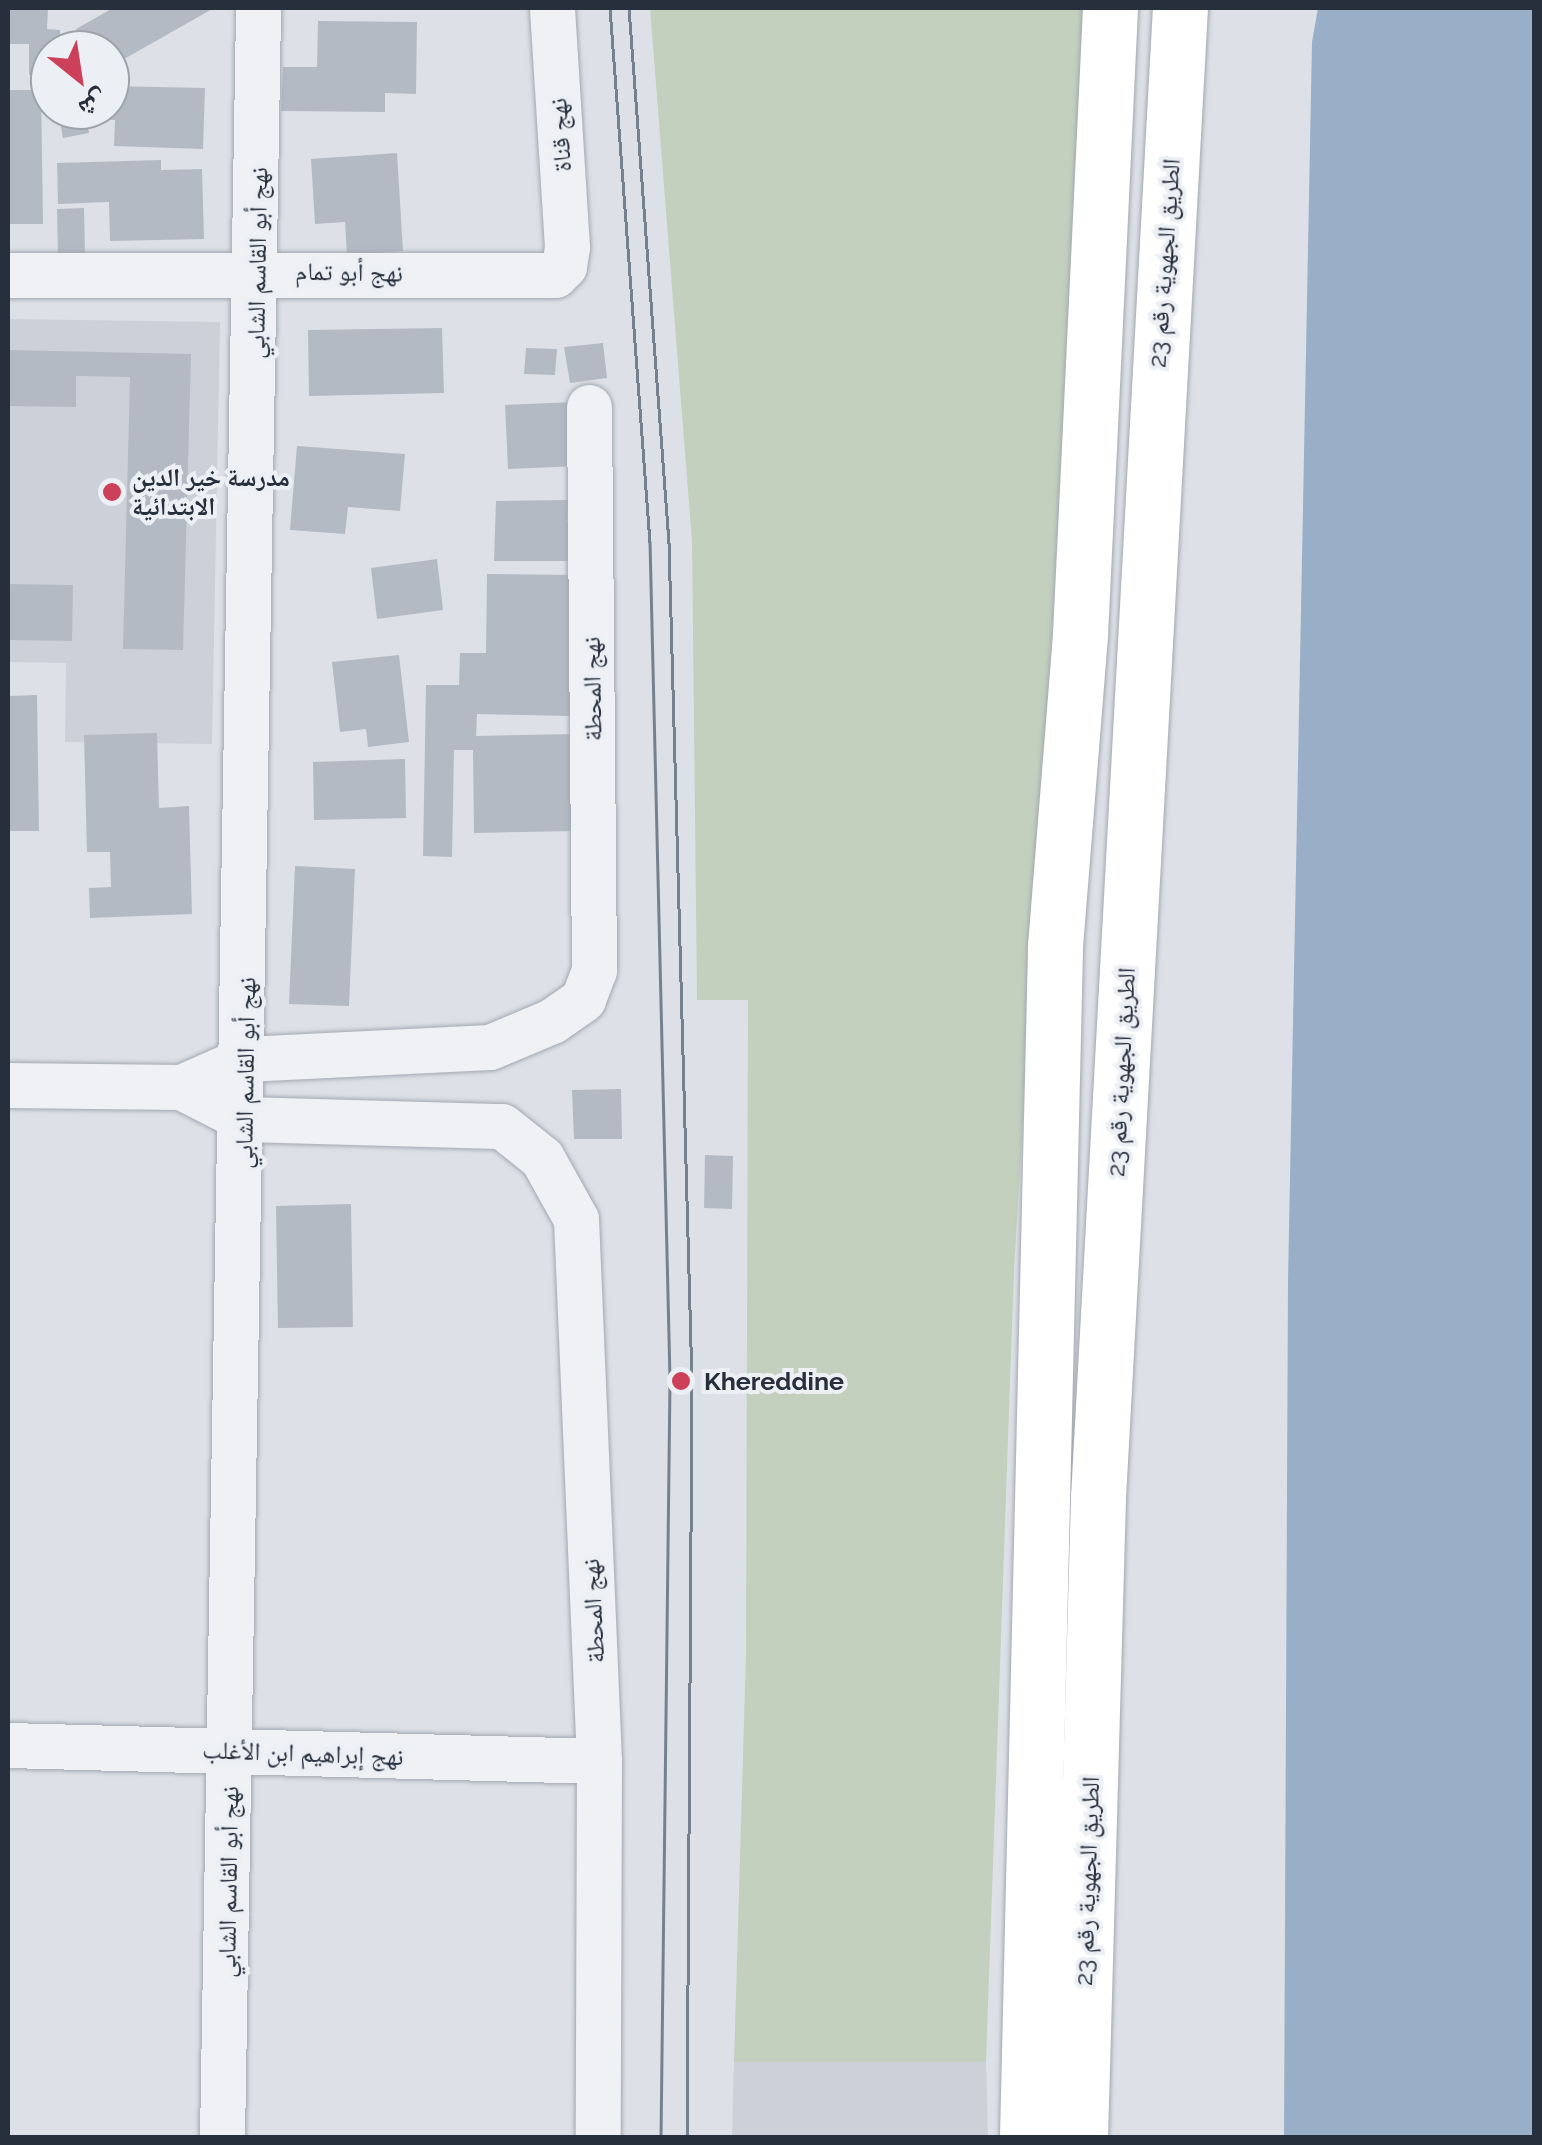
<!DOCTYPE html>
<meta charset="utf-8">
<style>
body{margin:0}
#map{position:relative;width:1542px;height:2145px;overflow:hidden;background:#dde1e7;font-family:Raleway,"Noto Naskh Arabic",sans-serif}
div>[style]{position:absolute}
.built>*{inset:0;background:#cbd0d9}
.green>*{inset:0;background:#c3d0be}
.water>*{inset:0;background:#98afc7}
.building>*{inset:0;background:#b4bac3}
.roads{filter:drop-shadow(0 0 2px #a3a8b1) drop-shadow(0 0 2px #a3a8b1)}
.minor>*{height:45px;margin:-22.5px;padding:0 22.5px;transform-origin:22.5px;border-radius:22.5px;background:#eff1f5}
.secondary>*{height:55px;margin:-27.5px;padding:0 27.5px;transform-origin:27.5px;border-radius:27.5px;background:#fff}
.tram>*{height:2.5px;margin:-1.25px;padding:0 1.25px;transform-origin:1.25px;border-radius:1.25px;background:#768190}
.dots>*{width:28px;height:28px;translate:-50% -50%;box-sizing:border-box;border:5px solid #ecf0f4;border-radius:50%}
span{translate:-50% -50%;white-space:nowrap;text-align:center;line-height:1.15;-webkit-text-stroke:8px #ecf0f4;paint-order:stroke}
.street-label{font-size:25px;color:#272f3d}
.poi-label{font-size:25px;color:#272f3d;font-weight:700}
.left{translate:0 -50%;text-align:left}
.frame{position:absolute;inset:0;border:10px solid #272f3d;pointer-events:none}
.north{position:absolute;left:30px;top:30px;width:100px;height:100px;box-sizing:border-box;background:#ecf0f4;border:2px solid #9da3ab;border-radius:50%;rotate:150deg;font-size:28px;font-weight:700;line-height:40px;text-align:center;color:#272f3d}
.north::after{content:'';display:block;margin:auto;width:35px;height:45px;background:#cc4159;clip-path:polygon(50% 0,100% 100%,50% 72%,0 100%)}
</style>
<div id="map">
<div class="built">
<i style="clip-path:polygon(8px 319px,220px 322px,212px 744px,65px 742px,66px 663px,8px 662px)"></i>
<i style="clip-path:polygon(734px 2062px,986px 2062px,988px 2137px,732px 2138px)"></i>
</div>
<div class="green">
<i style="clip-path:polygon(650px 8px,1089px 8px,1014px 1270px,986px 2062px,734px 2062px,746px 1653px,748px 1000px,697px 1000px,692px 541px)"></i>
</div>
<div class="water">
<i style="clip-path:polygon(1318px 8px,1534px 8px,1534px 2137px,1284px 2137px,1288px 1281px,1312px 42px)"></i>
</div>
<div class="building">
<i style="clip-path:polygon(8px 8px,48px 8px,47px 29px,60px 30px,60px 50px,50px 50px,50px 75px,29px 75px,29px 44px,8px 44px)"></i>
<i style="clip-path:polygon(113px 8px,214px 8px,110px 67px,110px 50px,89px 50px,76px 29px)"></i>
<i style="clip-path:polygon(318px 21px,417px 22px,416px 94px,385px 93px,385px 112px,281px 111px,283px 67px,317px 67px)"></i>
<i style="clip-path:polygon(110px 86px,205px 88px,203px 149px,114px 146px,115px 120px,102px 119px,102px 110px,110px 110px)"></i>
<i style="clip-path:polygon(8px 90px,41px 90px,43px 224px,8px 224px)"></i>
<i style="clip-path:polygon(58px 110px,85px 110px,89px 133px,63px 138px)"></i>
<i style="clip-path:polygon(397px 153px,403px 251px,347px 255px,345px 222px,315px 224px,311px 159px)"></i>
<i style="clip-path:polygon(161px 160px,161px 170px,202px 169px,204px 239px,110px 241px,109px 202px,58px 204px,57px 163px)"></i>
<i style="clip-path:polygon(84px 208px,85px 255px,58px 256px,57px 209px)"></i>
<i style="clip-path:polygon(442px 328px,444px 393px,309px 396px,308px 330px)"></i>
<i style="clip-path:polygon(603px 343px,607px 378px,570px 383px,564px 347px)"></i>
<i style="clip-path:polygon(526px 348px,557px 349px,555px 375px,524px 374px)"></i>
<i style="clip-path:polygon(8px 350px,191px 354px,183px 650px,123px 649px,130px 377px,76px 376px,76px 407px,8px 406px)"></i>
<i style="clip-path:polygon(575px 402px,579px 466px,508px 469px,505px 405px)"></i>
<i style="clip-path:polygon(297px 446px,405px 454px,400px 511px,348px 507px,345px 534px,290px 530px)"></i>
<i style="clip-path:polygon(568px 500px,567px 522px,590px 523px,590px 561px,494px 561px,496px 501px)"></i>
<i style="clip-path:polygon(437px 559px,443px 610px,377px 619px,371px 568px)"></i>
<i style="clip-path:polygon(487px 574px,575px 575px,572px 716px,477px 714px,476px 736px,576px 734px,578px 831px,474px 833px,473px 750px,454px 750px,452px 857px,423px 856px,426px 685px,459px 685px,460px 653px,486px 653px)"></i>
<i style="clip-path:polygon(8px 584px,73px 585px,72px 641px,8px 640px)"></i>
<i style="clip-path:polygon(399px 655px,409px 742px,368px 747px,366px 729px,340px 732px,332px 662px)"></i>
<i style="clip-path:polygon(37px 695px,39px 831px,8px 831px,8px 696px)"></i>
<i style="clip-path:polygon(157px 733px,159px 808px,189px 806px,192px 914px,90px 918px,89px 888px,111px 887px,110px 852px,87px 852px,84px 735px)"></i>
<i style="clip-path:polygon(405px 759px,406px 818px,314px 820px,313px 762px)"></i>
<i style="clip-path:polygon(295px 866px,355px 869px,349px 1006px,289px 1004px)"></i>
<i style="clip-path:polygon(621px 1089px,622px 1139px,574px 1139px,572px 1090px)"></i>
<i style="clip-path:polygon(705px 1155px,733px 1156px,732px 1209px,704px 1208px)"></i>
<i style="clip-path:polygon(351px 1204px,353px 1327px,278px 1328px,276px 1206px)"></i>
</div>
<div class="roads">
<div class="minor">
<i style="left:8px;top:275px;width:547px"></i>
<i style="left:555px;top:275px;width:13px;rotate:-45deg"></i>
<i style="left:564px;top:266px;width:19px;rotate:-81deg"></i>
<i style="left:567px;top:247px;width:239px;rotate:-93.6deg"></i>
<i style="left:8px;top:1085px;width:173px;rotate:0.7deg"></i>
<i style="left:181px;top:1087px;width:70px;rotate:-23.6deg"></i>
<i style="left:245px;top:1059px;width:245px;rotate:-2.8deg"></i>
<i style="left:490px;top:1047px;width:67px;rotate:-22.8deg"></i>
<i style="left:552px;top:1021px;width:38px;rotate:-35deg"></i>
<i style="left:583px;top:999px;width:31px;rotate:-69deg"></i>
<i style="left:594px;top:970px;width:563px;rotate:-90.51deg"></i>
<i style="left:181px;top:1087px;width:71px;rotate:26.9deg"></i>
<i style="left:244px;top:1119px;width:258px;rotate:1.6deg"></i>
<i style="left:502px;top:1126px;width:51px;rotate:38.7deg"></i>
<i style="left:542px;top:1158px;width:70px;rotate:60.9deg"></i>
<i style="left:576px;top:1219px;width:542px;rotate:87.57deg"></i>
<i style="left:599px;top:1761px;width:377px;rotate:90.2deg"></i>
<i style="left:8px;top:1745px;width:591px;rotate:1.55deg"></i>
<i style="left:222px;top:2138px;width:2130px;rotate:-89.03deg"></i>
</div>
<div class="secondary">
<i style="left:1027px;top:2138px;width:1192px;rotate:-88.65deg"></i>
<i style="left:1055px;top:946px;width:312px;rotate:-85.4deg"></i>
<i style="left:1080px;top:635px;width:628px;rotate:-87.26deg"></i>
<i style="left:1080px;top:2138px;width:641px;rotate:-88.39deg"></i>
<i style="left:1098px;top:1497px;width:1491px;rotate:-86.85deg"></i>
</div>
</div>
<div class="tram">
<i style="left:610px;top:8px;width:535px;rotate:85.72deg"></i>
<i style="left:650px;top:542px;width:839px;rotate:88.63deg"></i>
<i style="left:670px;top:1381px;width:757px;rotate:90.68deg"></i>
<i style="left:629px;top:8px;width:536px;rotate:85.72deg"></i>
<i style="left:669px;top:543px;width:841px;rotate:88.43deg"></i>
<i style="left:692px;top:1384px;width:754px;rotate:90.38deg"></i>
</div>
<div class="dots">
<i style="left:112px;top:492px;background:#cc4159"></i>
<i style="left:681px;top:1381px;background:#cc4159"></i>
</div>
<div class="street-label">
<span style="left:560px;top:135px;rotate:-94deg">نهج قناة</span>
<span style="left:257px;top:263px;rotate:-89deg">نهج أبو القاسم الشابي</span>
<span style="left:1164px;top:263px;rotate:-86deg">الطريق الجهوية رقم 23</span>
<span style="left:349px;top:272px;rotate:1deg">نهج أبو تمام</span>
<span style="left:592px;top:689px;rotate:-91deg">نهج المحطة</span>
<span style="left:1121px;top:1072px;rotate:-87deg">الطريق الجهوية رقم 23</span>
<span style="left:245px;top:1073px;rotate:-89deg">نهج أبو القاسم الشابي</span>
<span style="left:593px;top:1611px;rotate:-93deg">نهج المحطة</span>
<span style="left:303px;top:1753px;rotate:2deg">نهج إبراهيم ابن الأغلب</span>
<span style="left:1087px;top:1881px;rotate:-88deg">الطريق الجهوية رقم 23</span>
<span style="left:228px;top:1882px;rotate:-89deg">نهج أبو القاسم الشابي</span>
</div>
<div class="poi-label">
<span class="left" style="left:132px;top:492px">مدرسة خير الدين<br>الابتدائية</span>
<span class="left" style="left:704px;top:1381px">Khereddine</span>
</div>
<div class="frame"></div>
<div class="north">ش</div>
</div>
